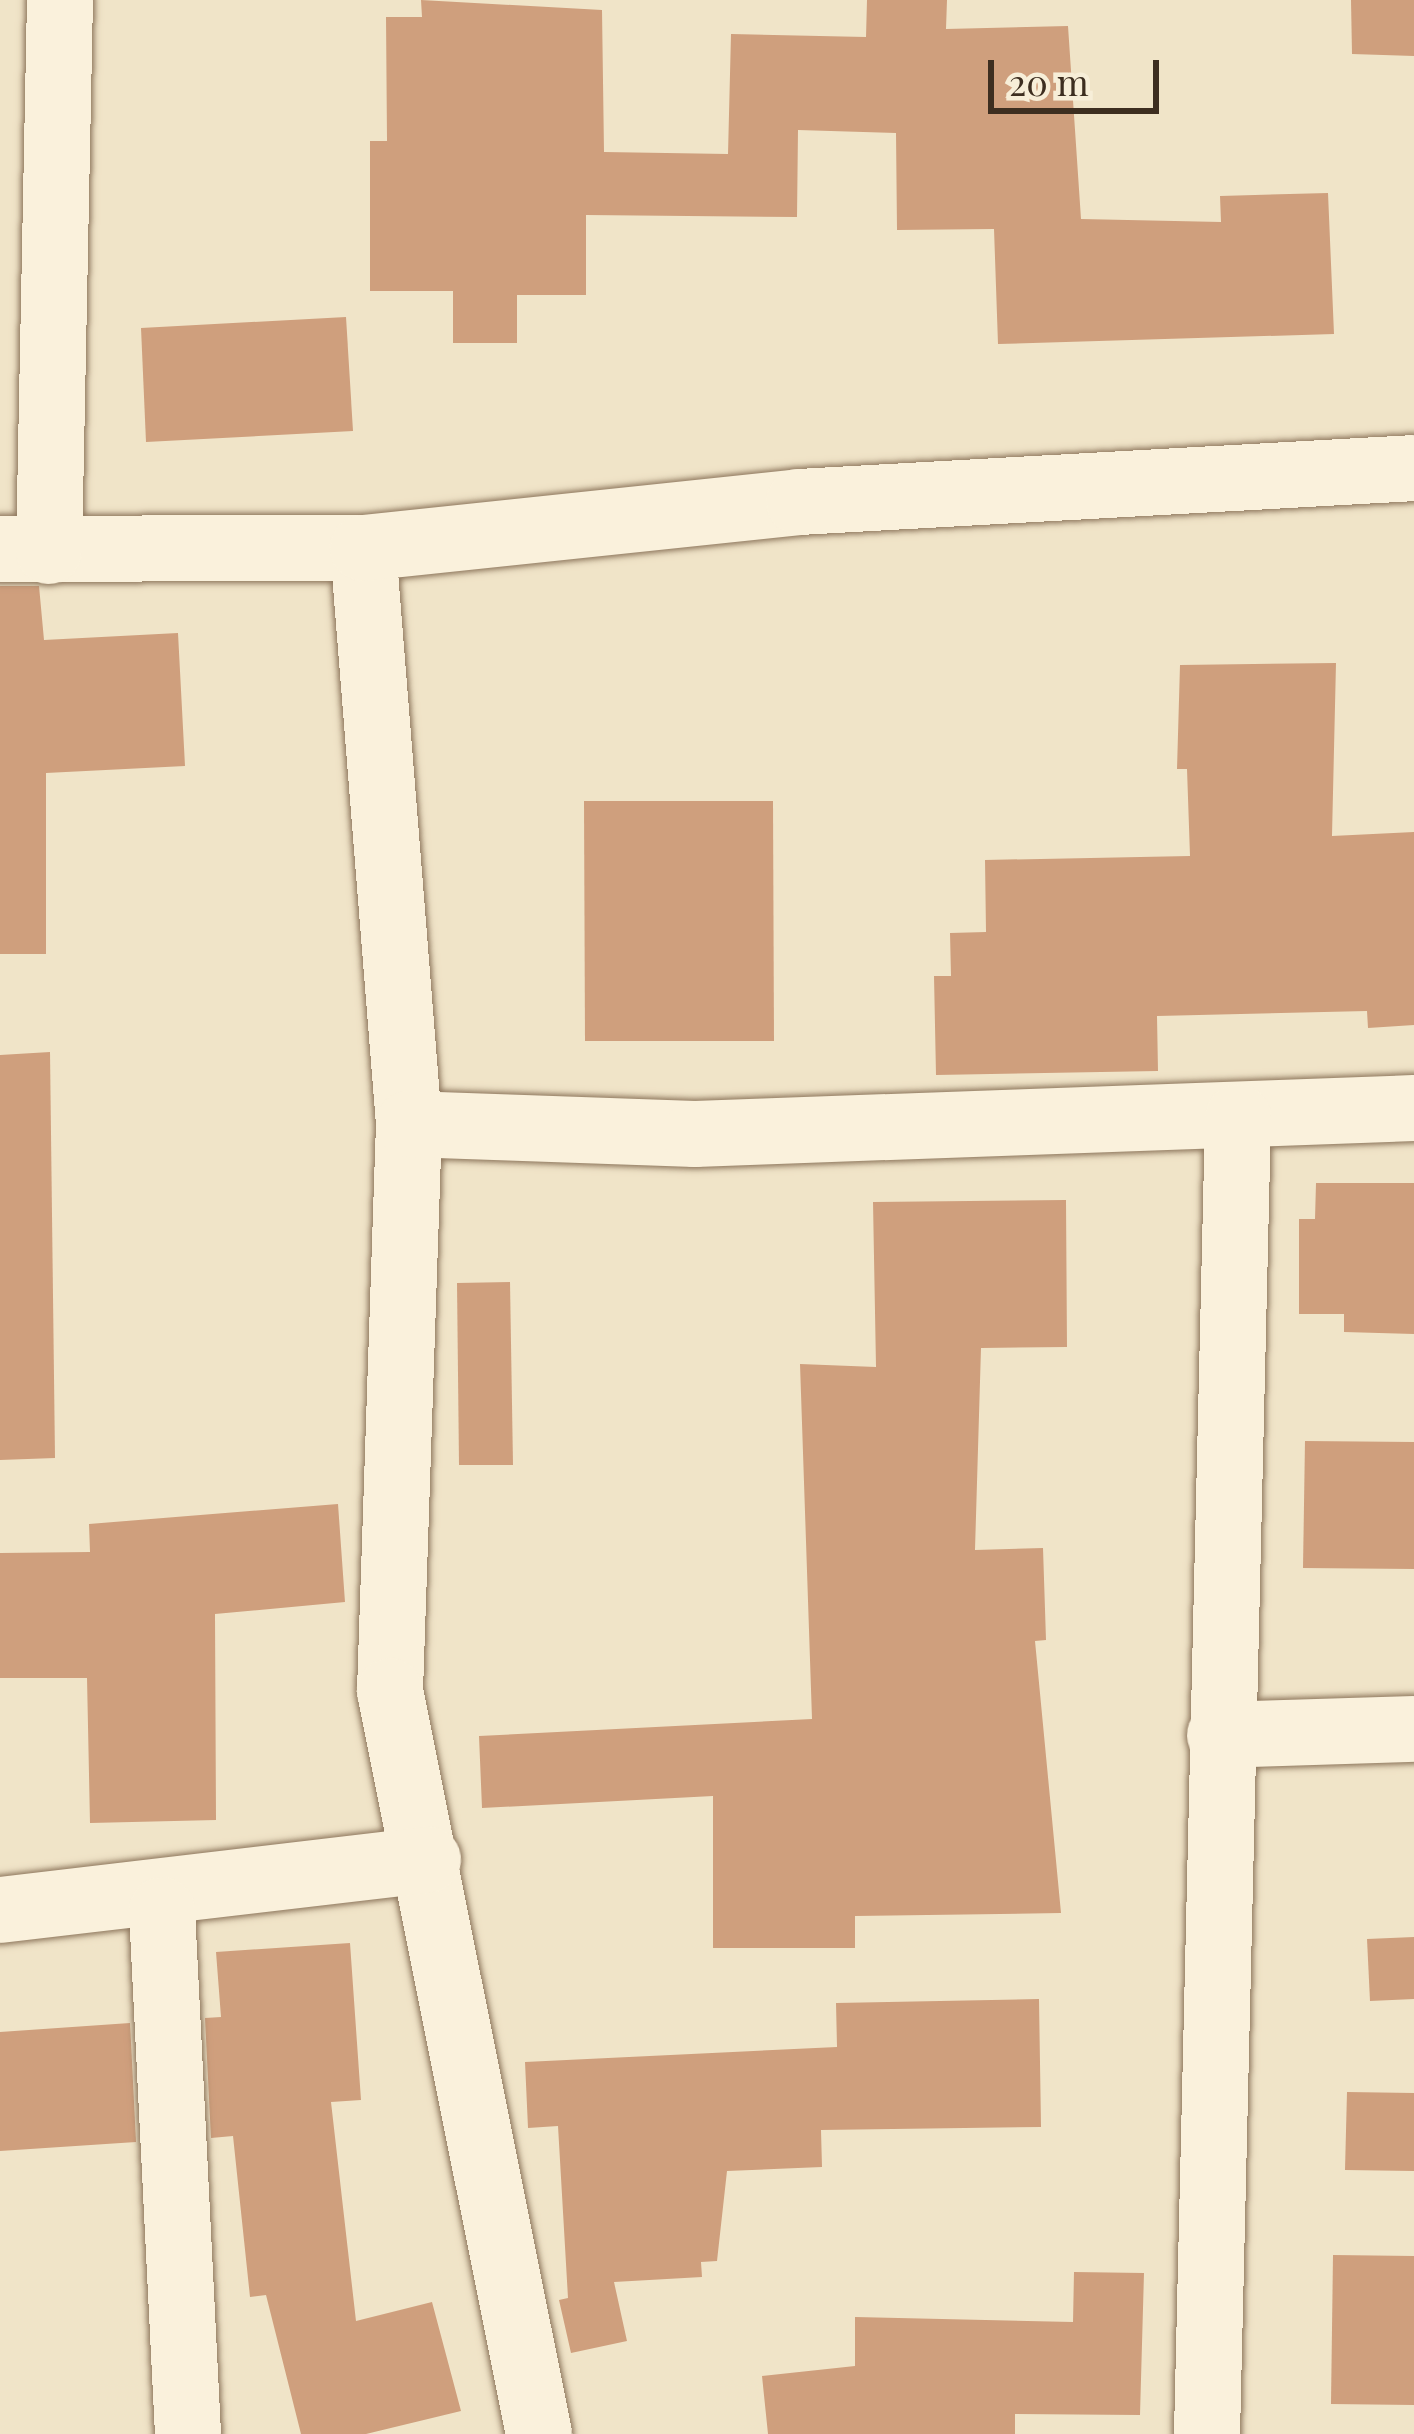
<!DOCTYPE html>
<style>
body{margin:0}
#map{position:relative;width:1414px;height:2434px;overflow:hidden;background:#f0e4c8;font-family:"Playfair Display",serif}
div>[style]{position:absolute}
.building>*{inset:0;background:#cf9f7d}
.roads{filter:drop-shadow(0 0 3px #8d765c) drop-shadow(0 0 3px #8d765c)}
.minor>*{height:66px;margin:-33px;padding:0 33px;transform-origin:33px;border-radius:33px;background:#faf1dc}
span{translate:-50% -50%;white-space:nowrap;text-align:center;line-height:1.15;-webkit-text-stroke:10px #f7eed8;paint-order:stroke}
.scale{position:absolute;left:988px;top:60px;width:171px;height:54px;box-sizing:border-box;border:6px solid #3d2e20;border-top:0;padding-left:15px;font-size:36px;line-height:42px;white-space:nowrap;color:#3d2e20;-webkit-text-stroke:9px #f7eed8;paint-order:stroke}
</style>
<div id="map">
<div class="building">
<i style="clip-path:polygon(421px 0,602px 10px,604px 152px,728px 154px,731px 34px,866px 37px,867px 0,947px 0,946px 29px,1068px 26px,1081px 219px,1221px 222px,1220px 196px,1328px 193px,1334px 334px,998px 344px,994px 229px,897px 230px,896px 133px,798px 130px,797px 217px,586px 215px,586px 295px,517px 295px,517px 343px,453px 343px,453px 291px,370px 291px,370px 141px,387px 141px,386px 17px,422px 17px)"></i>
<i style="clip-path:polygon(1351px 0,1414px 0,1414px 56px,1352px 54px)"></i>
<i style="clip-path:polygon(346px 317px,353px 431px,146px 442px,141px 328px)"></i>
<i style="clip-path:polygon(0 586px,39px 586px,44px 640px,178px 633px,185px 766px,46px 773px,46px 954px,0 954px)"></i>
<i style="clip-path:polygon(1336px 663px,1332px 836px,1414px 832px,1414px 1025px,1368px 1028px,1367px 1011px,1157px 1016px,1158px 1071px,936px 1075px,934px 976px,951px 976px,950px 933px,986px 932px,985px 860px,1190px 856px,1187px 769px,1177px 769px,1180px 665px)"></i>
<i style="clip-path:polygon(584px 801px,773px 801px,774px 1041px,585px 1041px)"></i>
<i style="clip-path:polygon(50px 1052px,55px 1458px,0 1460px,0 1055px)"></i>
<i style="clip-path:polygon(1316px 1183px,1414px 1183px,1414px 1334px,1344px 1332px,1344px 1314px,1299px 1314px,1299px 1219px,1315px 1219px)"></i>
<i style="clip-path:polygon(1066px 1200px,1067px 1347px,981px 1348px,975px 1550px,1043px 1548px,1046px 1640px,1035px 1641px,1061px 1913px,855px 1916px,855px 1948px,713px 1948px,713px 1796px,482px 1808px,479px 1736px,812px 1719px,800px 1364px,876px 1367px,873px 1202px)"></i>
<i style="clip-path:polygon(510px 1282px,513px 1465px,459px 1465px,457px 1283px)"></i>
<i style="clip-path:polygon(1305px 1441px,1414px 1442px,1414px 1569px,1303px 1568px)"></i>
<i style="clip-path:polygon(338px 1504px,345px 1602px,215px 1614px,216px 1820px,90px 1823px,87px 1678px,0 1678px,0 1553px,90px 1552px,89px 1524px)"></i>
<i style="clip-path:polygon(1414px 1937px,1414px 1999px,1370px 2001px,1367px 1939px)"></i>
<i style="clip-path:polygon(350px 1943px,361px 2100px,331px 2102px,356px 2321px,432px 2302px,461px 2411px,366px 2434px,301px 2434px,266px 2295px,250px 2297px,233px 2136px,211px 2138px,205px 2018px,221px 2017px,216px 1952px)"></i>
<i style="clip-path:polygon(1039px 1999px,1041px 2127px,821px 2130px,822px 2167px,727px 2171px,717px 2261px,701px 2262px,702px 2277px,614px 2282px,627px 2341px,571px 2353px,559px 2300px,568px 2298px,558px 2126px,528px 2128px,525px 2062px,837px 2047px,836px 2003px)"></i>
<i style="clip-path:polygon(130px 2023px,136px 2142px,0 2151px,0 2032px)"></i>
<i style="clip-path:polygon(1347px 2092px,1414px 2093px,1414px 2171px,1345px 2170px)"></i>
<i style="clip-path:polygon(1333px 2255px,1414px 2256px,1414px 2405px,1331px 2404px)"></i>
<i style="clip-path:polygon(1074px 2272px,1144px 2273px,1140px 2415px,1015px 2414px,1015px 2434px,768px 2434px,762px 2376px,855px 2366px,855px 2317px,1073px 2322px)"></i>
</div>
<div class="roads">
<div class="minor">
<i style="left:363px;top:548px;width:578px;rotate:85.43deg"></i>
<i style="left:409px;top:1124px;width:567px;rotate:91.92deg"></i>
<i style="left:390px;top:1691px;width:758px;rotate:78.66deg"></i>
<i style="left:0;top:549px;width:363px;rotate:-0.2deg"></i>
<i style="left:363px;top:548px;width:438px;rotate:-6deg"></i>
<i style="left:799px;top:502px;width:616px;rotate:-3.16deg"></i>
<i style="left:49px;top:551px;width:551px;rotate:-88.86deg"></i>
<i style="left:409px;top:1124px;width:286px;rotate:2deg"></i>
<i style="left:695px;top:1134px;width:719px;rotate:-2.07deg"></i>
<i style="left:1220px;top:1735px;width:194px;rotate:-1.8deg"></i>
<i style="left:0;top:1910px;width:431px;rotate:-6.7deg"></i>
<i style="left:162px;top:1910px;width:525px;rotate:87.16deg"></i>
<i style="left:1207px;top:2434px;width:1317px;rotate:-88.65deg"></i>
</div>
</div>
<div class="scale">20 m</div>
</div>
